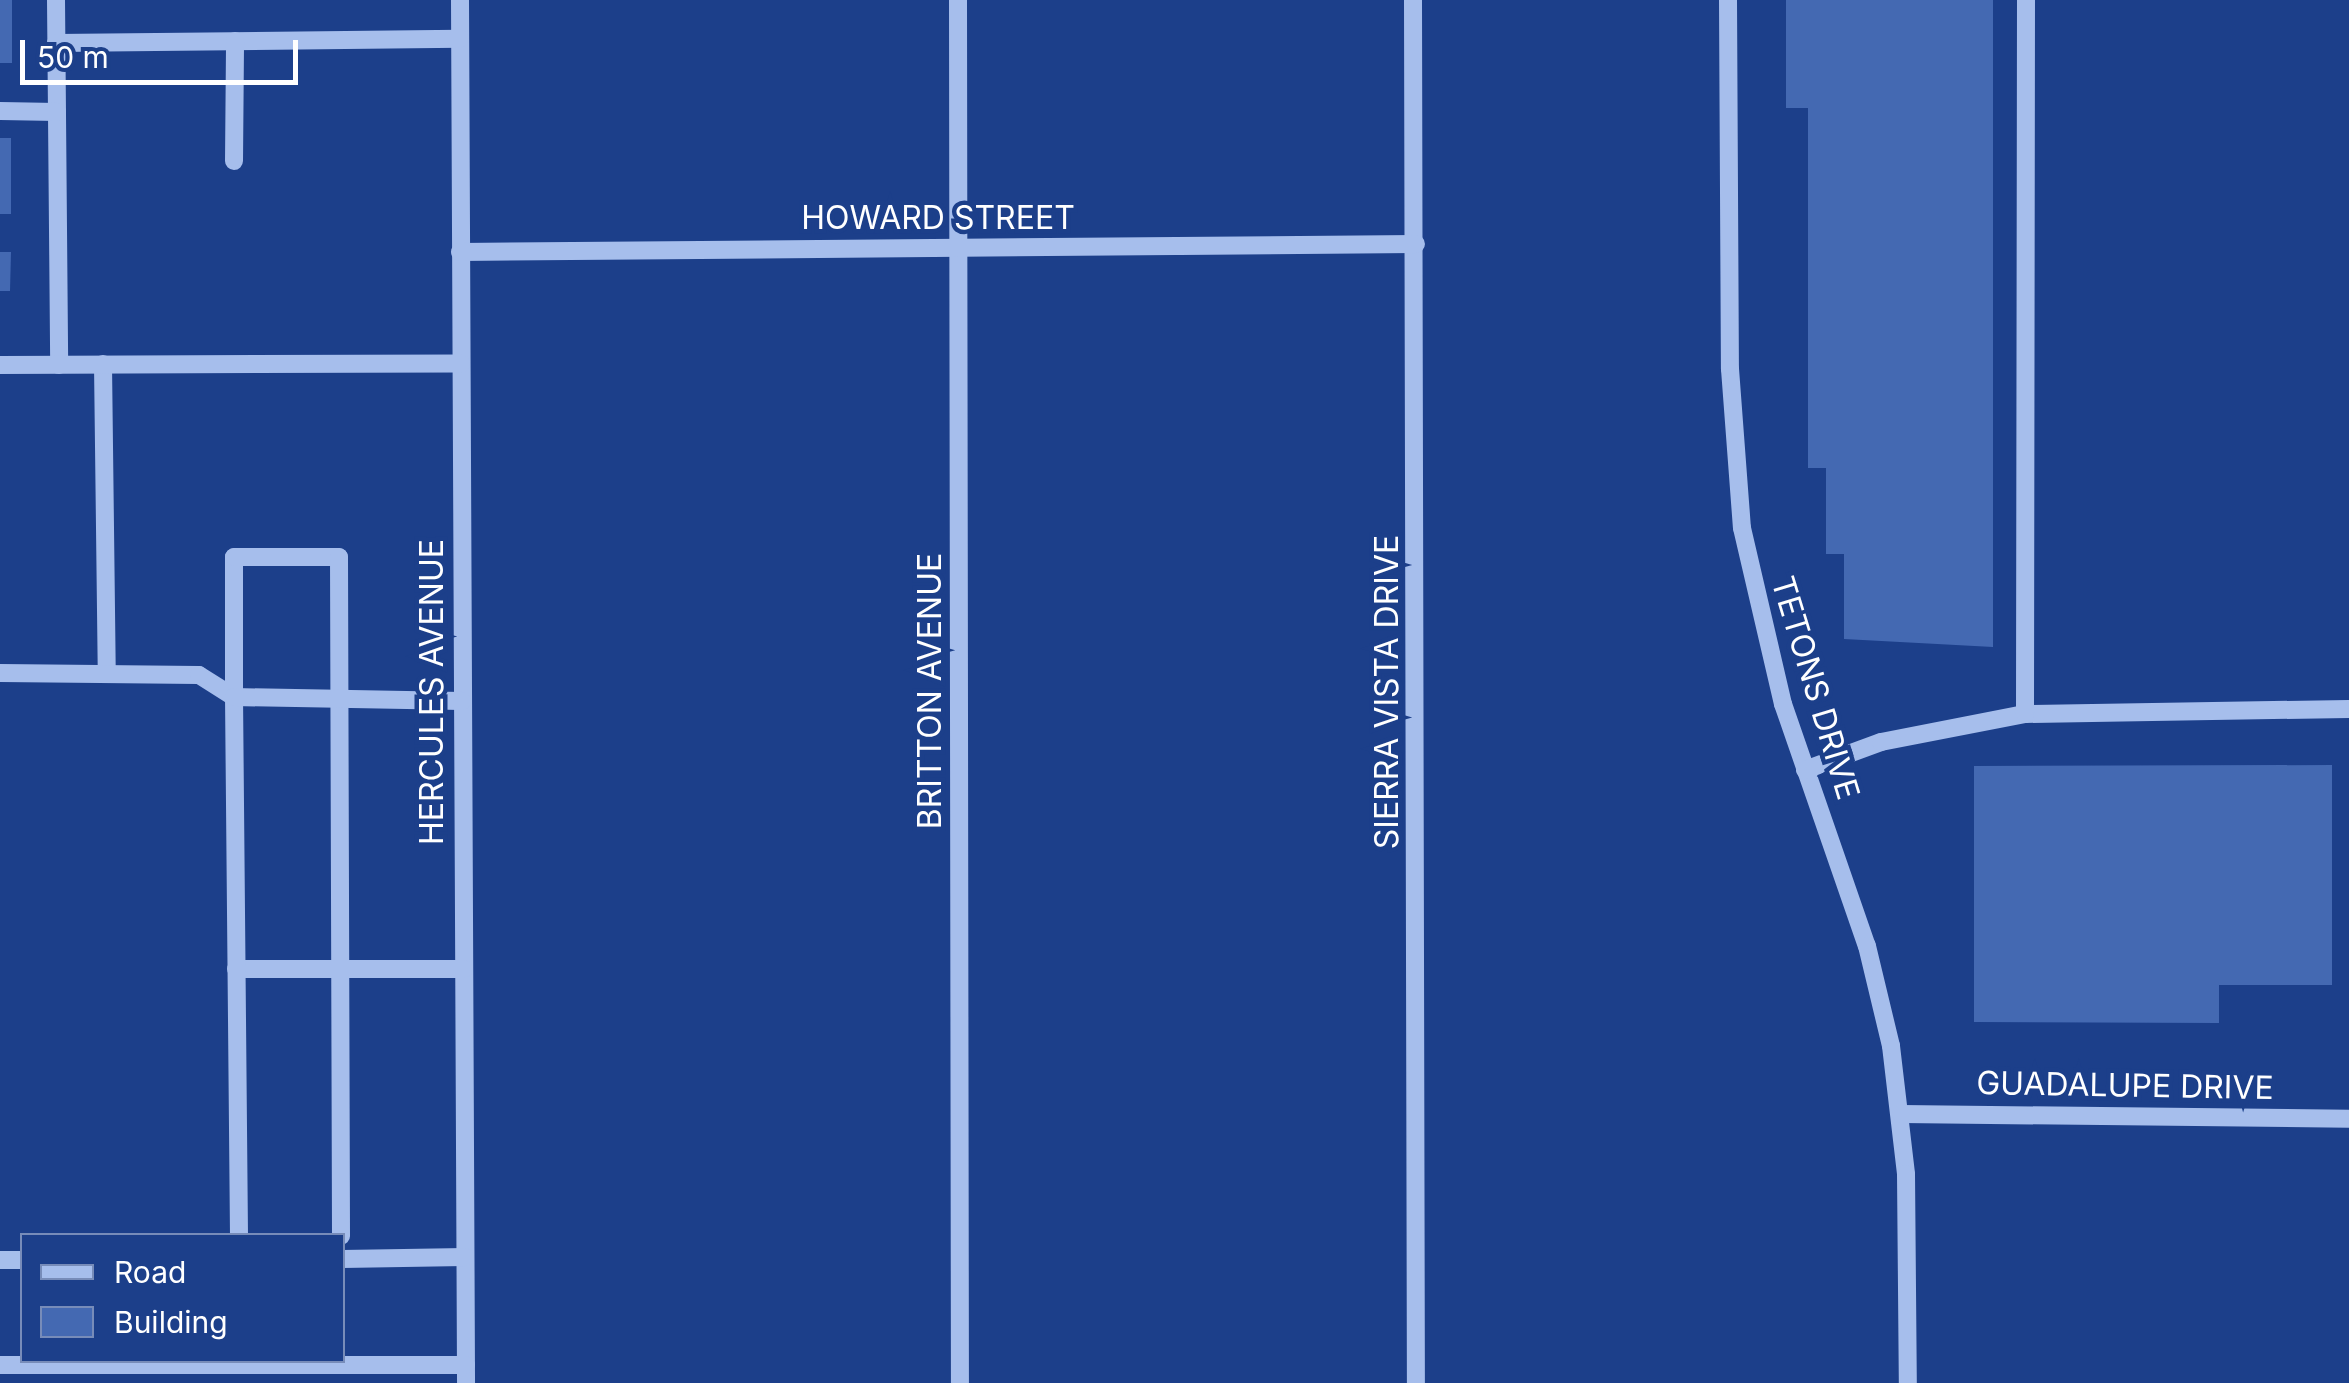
<!DOCTYPE html>
<style>
body{margin:0}
#map{position:relative;width:2349px;height:1383px;overflow:hidden;background:#1c3f8a;font-family:Inter,sans-serif}
div>[style]{position:absolute}
.building>*{inset:0;background:#4469b2}
.minor>*{height:18px;margin:-9px;padding:0 9px;transform-origin:9px;border-radius:9px;background:#a6beec}
span{translate:-50% -50%;white-space:nowrap;text-align:center;line-height:1.15;-webkit-text-stroke:9px #1c3f8a;paint-order:stroke}
.street-label{font-size:32px;color:#fff}
.legend{position:absolute;left:20px;top:1233px;width:325px;height:130px;box-sizing:border-box;background:#1c3f8a;border:2px solid #778cb9;margin:0;padding:12px 18px;list-style:none;font-size:30px;color:#fff}
.legend li{display:flex;align-items:center;gap:20px;height:50px}
.legend b{width:50px;border:2px solid #778cb9}
.scale{position:absolute;left:20px;top:40px;width:278px;height:45px;box-sizing:border-box;border:5px solid #fff;border-top:0;padding-left:12px;font-size:30px;line-height:35px;white-space:nowrap;color:#fff;-webkit-text-stroke:8px #1c3f8a;paint-order:stroke}
</style>
<div id="map">
<div class="building">
<i style="clip-path:polygon(0 0,12px 0,12px 63px,0 63px)"></i>
<i style="clip-path:polygon(1786px 0,1993px 0,1993px 647px,1844px 639px,1844px 554px,1826px 554px,1826px 468px,1808px 468px,1808px 108px,1786px 108px)"></i>
<i style="clip-path:polygon(0 138px,11px 138px,11px 214px,0 214px)"></i>
<i style="clip-path:polygon(0 252px,11px 252px,10px 291px,0 291px)"></i>
<i style="clip-path:polygon(2332px 765px,2332px 985px,2219px 985px,2219px 1023px,1974px 1022px,1974px 766px)"></i>
</div>
<div class="minor">
<i style="left:56px;top:0;width:365px;rotate:89.5deg"></i>
<i style="left:460px;top:0;width:1383px;rotate:89.75deg"></i>
<i style="left:958px;top:0;width:1383px;rotate:89.92deg"></i>
<i style="left:1413px;top:0;width:1383px;rotate:89.88deg"></i>
<i style="left:1728px;top:0;width:369px;rotate:89.7deg"></i>
<i style="left:1730px;top:369px;width:159px;rotate:85.7deg"></i>
<i style="left:1742px;top:528px;width:181px;rotate:76.9deg"></i>
<i style="left:1783px;top:704px;width:256px;rotate:70.9deg"></i>
<i style="left:1867px;top:946px;width:103px;rotate:76.5deg"></i>
<i style="left:1891px;top:1046px;width:129px;rotate:83.3deg"></i>
<i style="left:1906px;top:1174px;width:209px;rotate:89.5deg"></i>
<i style="left:56px;top:43px;width:404px;rotate:-0.6deg"></i>
<i style="left:0;top:111px;width:57px;rotate:1deg"></i>
<i style="left:234px;top:161px;width:120px;rotate:-89.5deg"></i>
<i style="left:460px;top:252px;width:956px;rotate:-0.48deg"></i>
<i style="left:103px;top:364px;width:310px;rotate:89.3deg"></i>
<i style="left:0;top:365px;width:461px;rotate:-0.2deg"></i>
<i style="left:0;top:673px;width:199px;rotate:0.6deg"></i>
<i style="left:199px;top:675px;width:41px;rotate:32.2deg"></i>
<i style="left:234px;top:697px;width:140px;rotate:-90deg"></i>
<i style="left:234px;top:557px;width:105px"></i>
<i style="left:339px;top:557px;width:679px;rotate:89.83deg"></i>
<i style="left:2025px;top:714px;width:324px;rotate:-0.9deg"></i>
<i style="left:1805px;top:770px;width:81px;rotate:-20.2deg"></i>
<i style="left:1881px;top:742px;width:147px;rotate:-11deg"></i>
<i style="left:2025px;top:714px;width:714px;rotate:-89.92deg"></i>
<i style="left:236px;top:969px;width:228px"></i>
<i style="left:1901px;top:1114px;width:448px;rotate:0.6deg"></i>
<i style="left:239px;top:1236px;width:539px;rotate:-90.53deg"></i>
<i style="left:234px;top:697px;width:228px;rotate:1deg"></i>
<i style="left:342px;top:1259px;width:123px;rotate:-0.9deg"></i>
<i style="left:0;top:1260px;width:22px"></i>
<i style="left:0;top:1365px;width:466px"></i>
</div>
<div class="street-label">
<span style="left:938px;top:218px">HOWARD STREET</span>
<span style="left:1815px;top:688px;rotate:73deg">TETONS DRIVE</span>
<span style="left:930px;top:691px;rotate:-90deg">BRITTON AVENUE</span>
<span style="left:432px;top:692px;rotate:-90deg">HERCULES AVENUE</span>
<span style="left:1387px;top:692px;rotate:-90deg">SIERRA VISTA DRIVE</span>
<span style="left:2125px;top:1086px;rotate:1deg">GUADALUPE DRIVE</span>
</div>
<ul class="legend">
<li><b style="height:12px;background:#a6beec"></b>Road</li>
<li><b style="height:28px;background:#4469b2"></b>Building</li>
</ul>
<div class="scale">50 m</div>
</div>
